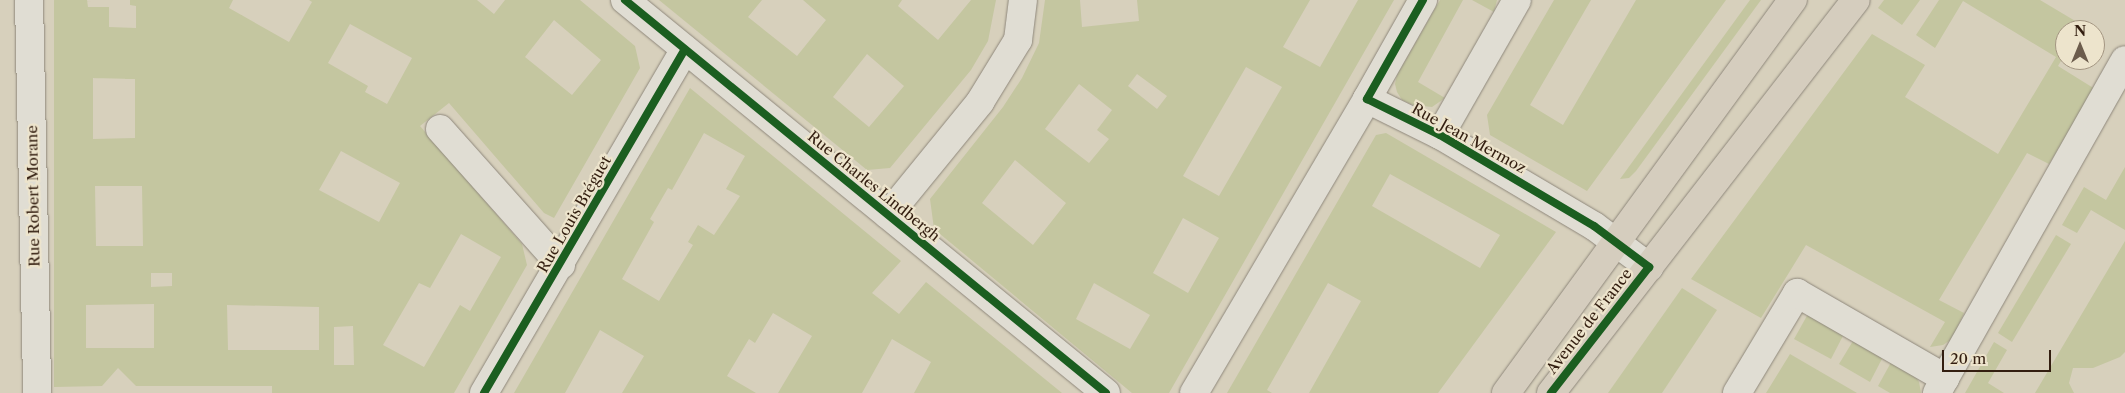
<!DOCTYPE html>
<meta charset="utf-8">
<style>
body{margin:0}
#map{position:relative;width:2125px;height:393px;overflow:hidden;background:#d7d0bc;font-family:"Libre Caslon Text",serif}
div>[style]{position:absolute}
.green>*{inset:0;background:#c4c6a0}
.roads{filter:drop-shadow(0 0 1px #8e877b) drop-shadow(0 0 1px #8e877b)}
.minor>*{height:28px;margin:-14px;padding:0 14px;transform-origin:14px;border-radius:14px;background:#e0ddd3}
.major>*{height:28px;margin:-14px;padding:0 14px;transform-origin:14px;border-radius:14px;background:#d5cdbe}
.cycleway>*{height:8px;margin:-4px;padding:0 4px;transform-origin:4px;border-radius:4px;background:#1b5e20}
span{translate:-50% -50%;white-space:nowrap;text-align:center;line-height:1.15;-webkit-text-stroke:4.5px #ede4cc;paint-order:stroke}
.street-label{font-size:15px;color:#331e10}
.north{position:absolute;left:2055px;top:20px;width:50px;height:50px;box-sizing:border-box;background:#ede4cc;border:1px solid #a39581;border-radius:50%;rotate:0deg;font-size:14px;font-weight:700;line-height:20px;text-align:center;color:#331e10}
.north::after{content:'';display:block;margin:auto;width:18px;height:22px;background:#6c5c4c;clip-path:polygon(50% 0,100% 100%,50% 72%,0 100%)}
.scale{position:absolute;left:1942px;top:350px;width:109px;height:22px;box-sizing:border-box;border:2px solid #331e10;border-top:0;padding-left:6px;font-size:15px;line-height:18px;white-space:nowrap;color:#331e10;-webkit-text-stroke:4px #ede4cc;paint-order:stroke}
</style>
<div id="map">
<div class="green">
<i style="clip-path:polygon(evenodd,54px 0,87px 0,88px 7px,109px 7px,109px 27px,136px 28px,136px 6px,130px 5px,130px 0,233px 0,229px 8px,289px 42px,312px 2px,309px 0,477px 0,494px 14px,505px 0,580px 0,635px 46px,640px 68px,554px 218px,544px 213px,449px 103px,420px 126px,522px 244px,527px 265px,454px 393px,272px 393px,272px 386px,136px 386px,118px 368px,102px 386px,54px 387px,54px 0,554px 20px,601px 60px,572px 95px,525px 57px,554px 20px,54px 0,350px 24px,412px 58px,387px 104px,365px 92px,368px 86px,328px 63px,350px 24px,54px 0,93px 78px,135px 79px,135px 138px,93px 139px,93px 78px,54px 0,341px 151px,400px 183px,379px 222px,319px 190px,341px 151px,54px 0,95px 186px,142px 186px,143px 246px,96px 246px,95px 186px,54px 0,461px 234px,501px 257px,470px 311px,460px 305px,424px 367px,383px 345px,419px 283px,430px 288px,461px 234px,54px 0,151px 273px,172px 273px,172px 286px,151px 287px,151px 273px,54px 0,154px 304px,154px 348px,86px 348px,86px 305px,154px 304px,54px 0,227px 305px,319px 307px,319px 350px,228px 350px,227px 305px,54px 0,353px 326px,354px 365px,334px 365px,334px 327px,353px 326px)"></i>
<i style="clip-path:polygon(evenodd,659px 0,762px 0,748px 17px,797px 56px,826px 20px,803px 0,902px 0,898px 6px,938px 40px,971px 0,996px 0,988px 41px,971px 70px,890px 168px,867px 170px,659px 0,867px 54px,904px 86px,869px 127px,833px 97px,867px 54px)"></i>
<i style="clip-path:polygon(evenodd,1045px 0,1080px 0,1082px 27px,1139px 21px,1137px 0,1310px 0,1283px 47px,1320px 67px,1358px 0,1394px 0,1169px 393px,1132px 393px,934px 229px,930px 199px,1003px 107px,1022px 78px,1039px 43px,1045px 0,1246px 67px,1282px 87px,1219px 196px,1183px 176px,1246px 67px,1045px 0,1137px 74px,1167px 96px,1157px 109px,1128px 86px,1137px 74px,1045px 0,1079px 84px,1112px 110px,1097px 130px,1109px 139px,1089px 163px,1045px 129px,1079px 84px,1045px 0,1015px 160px,1066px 203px,1033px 245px,982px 203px,1015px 160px,1045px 0,1183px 218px,1219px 238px,1188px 293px,1153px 273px,1183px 218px,1045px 0,1094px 283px,1150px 315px,1130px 349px,1076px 319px,1094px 283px)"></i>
<i style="clip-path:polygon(1440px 0,1463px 0,1418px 82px,1445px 98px,1432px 107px,1413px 105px,1402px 100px,1397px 92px,1395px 84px,1397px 75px)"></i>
<i style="clip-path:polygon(1472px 0,1497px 0,1494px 12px)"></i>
<i style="clip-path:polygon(1554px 0,1591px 0,1530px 105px,1563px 125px,1636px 0,1726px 0,1587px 191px,1490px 135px,1487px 115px)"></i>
<i style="clip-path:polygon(1750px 0,1761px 0,1636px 171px,1629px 178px,1620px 179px)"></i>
<i style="clip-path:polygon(1884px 0,1920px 0,1902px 25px,1878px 8px)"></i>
<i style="clip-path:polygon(1939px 0,2040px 0,2082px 25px,2079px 30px,2065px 30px,2065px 54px,2058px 66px,2095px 89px,2049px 164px,2027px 153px,1939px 300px,1964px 313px,1952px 339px,1943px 345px,1930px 347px,1945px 322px,1806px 245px,1761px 318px,1691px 279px,1872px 34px,1925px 65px,1905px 97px,1998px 154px,2056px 57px,1963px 1px,1935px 48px,1916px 35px)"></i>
<i style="clip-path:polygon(evenodd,690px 88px,901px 261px,872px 293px,899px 314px,926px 282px,1062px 393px,914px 393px,931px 362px,892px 339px,862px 393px,778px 393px,812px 336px,773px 313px,755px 343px,749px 339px,727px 376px,756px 393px,622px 393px,644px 356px,600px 330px,565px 393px,514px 393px,690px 88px,704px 133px,745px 156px,726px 189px,740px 196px,714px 235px,698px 225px,688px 242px,693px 245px,659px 301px,622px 279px,654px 222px,650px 219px,668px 188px,672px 190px,704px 133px)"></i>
<i style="clip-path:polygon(evenodd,1386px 133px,1556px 232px,1438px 393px,1309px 393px,1361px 301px,1328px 283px,1267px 390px,1272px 393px,1227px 393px,1376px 135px,1386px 133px,1390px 174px,1500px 235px,1480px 268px,1372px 206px,1390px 174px)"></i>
<i style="clip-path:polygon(2125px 167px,2125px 230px,2091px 210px,2077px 233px,2062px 225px,2084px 187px,2106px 200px)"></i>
<i style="clip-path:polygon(2056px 235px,2071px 244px,2012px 342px,1998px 333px)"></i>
<i style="clip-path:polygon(2125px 241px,2125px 352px,2120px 357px,2093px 368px,2073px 368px,2069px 383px,2074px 393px,2035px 393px)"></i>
<i style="clip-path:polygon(1682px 288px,1717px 310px,1662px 393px,1608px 393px)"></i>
<i style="clip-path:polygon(1808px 314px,1846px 330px,1831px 359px,1794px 339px)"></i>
<i style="clip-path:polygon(1856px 336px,1885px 353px,1870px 382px,1839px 364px)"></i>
<i style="clip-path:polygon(1994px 342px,2007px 350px,1988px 383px,2004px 393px,1965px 393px)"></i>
<i style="clip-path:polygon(1790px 354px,1857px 393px,1766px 393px)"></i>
<i style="clip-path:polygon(1894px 357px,1911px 368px,1919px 382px,1921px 393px,1890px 393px,1878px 386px)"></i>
</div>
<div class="roads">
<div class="minor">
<i style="left:29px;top:0;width:393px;rotate:88.8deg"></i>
<i style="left:625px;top:0;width:621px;rotate:39.25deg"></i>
<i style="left:1423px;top:0;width:114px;rotate:119.5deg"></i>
<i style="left:1367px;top:99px;width:81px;rotate:26.3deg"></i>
<i style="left:1440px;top:135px;width:179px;rotate:30.6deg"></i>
<i style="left:1594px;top:226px;width:69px;rotate:36.7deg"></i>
<i style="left:440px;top:129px;width:182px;rotate:48.3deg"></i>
<i style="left:1440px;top:135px;width:155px;rotate:-60.3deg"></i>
<i style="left:888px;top:215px;width:146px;rotate:-50.8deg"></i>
<i style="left:980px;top:102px;width:73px;rotate:-58.5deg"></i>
<i style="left:1018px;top:40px;width:40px;rotate:-82.9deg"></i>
<i style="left:1945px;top:378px;width:365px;rotate:-60.5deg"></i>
<i style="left:484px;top:393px;width:398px;rotate:-59.7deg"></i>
<i style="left:1194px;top:393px;width:341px;rotate:-59.5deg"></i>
<i style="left:1737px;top:393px;width:117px;rotate:-59deg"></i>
<i style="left:1797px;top:293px;width:171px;rotate:29.9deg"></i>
<i style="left:1945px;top:378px;width:17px;rotate:118deg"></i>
</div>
<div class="major">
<i style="left:1506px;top:393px;width:487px;rotate:-53.9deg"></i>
<i style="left:1551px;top:393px;width:497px;rotate:-52.2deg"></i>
</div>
</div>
<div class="cycleway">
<i style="left:625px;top:0;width:621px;rotate:39.25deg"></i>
<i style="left:1423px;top:0;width:114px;rotate:119.5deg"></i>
<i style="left:1367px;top:99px;width:81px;rotate:26.3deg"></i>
<i style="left:1440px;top:135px;width:179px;rotate:30.6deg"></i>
<i style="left:1594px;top:226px;width:69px;rotate:36.7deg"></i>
<i style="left:1649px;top:267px;width:160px;rotate:127.9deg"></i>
<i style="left:484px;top:393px;width:398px;rotate:-59.7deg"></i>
</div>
<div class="street-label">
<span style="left:1469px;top:138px;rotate:29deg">Rue Jean Mermoz</span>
<span style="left:874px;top:186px;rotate:39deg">Rue Charles Lindbergh</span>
<span style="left:33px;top:196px;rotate:-91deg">Rue Robert Morane</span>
<span style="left:574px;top:214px;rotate:-60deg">Rue Louis Bréguet</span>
<span style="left:1589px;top:321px;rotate:-52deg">Avenue de France</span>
</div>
<div class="north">N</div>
<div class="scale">20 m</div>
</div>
